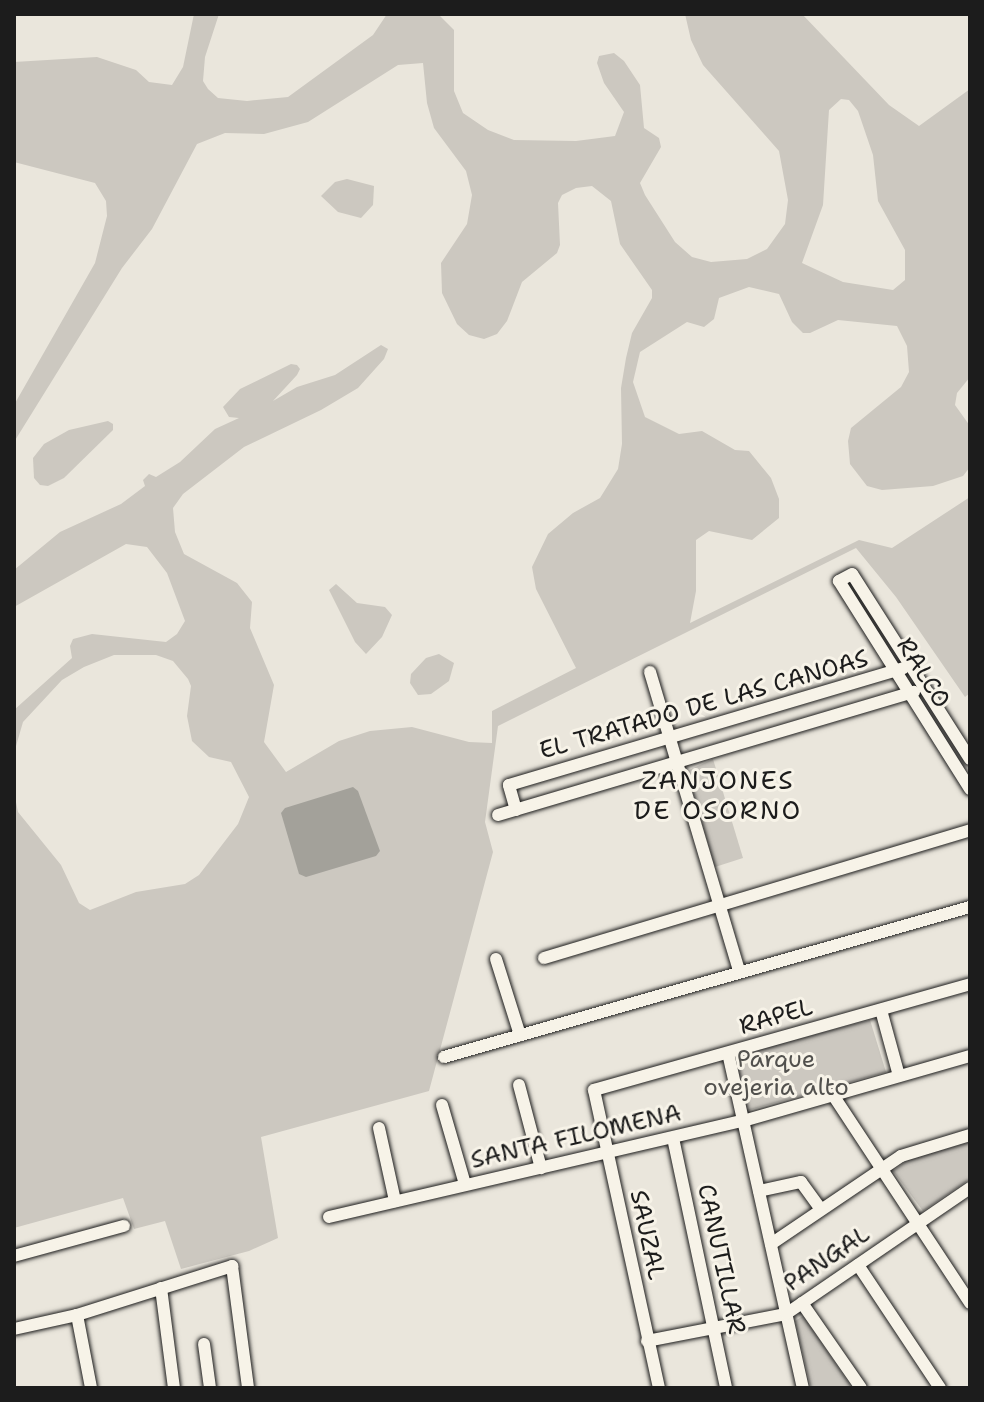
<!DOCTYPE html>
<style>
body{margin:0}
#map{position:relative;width:984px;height:1402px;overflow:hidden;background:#eae6dc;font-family:"Shantell Sans",sans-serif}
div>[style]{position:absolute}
.green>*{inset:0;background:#ccc8c0}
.water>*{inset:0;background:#a3a19a}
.roads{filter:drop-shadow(0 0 2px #1c1c1c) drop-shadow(0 0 2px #1c1c1c)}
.minor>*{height:12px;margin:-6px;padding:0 6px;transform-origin:6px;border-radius:6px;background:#f7f3e8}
span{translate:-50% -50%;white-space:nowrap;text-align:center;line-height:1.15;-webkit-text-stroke:6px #f7f3e8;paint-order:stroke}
.street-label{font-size:24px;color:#1c1c1c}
.park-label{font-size:24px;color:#51504d}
.neighbourhood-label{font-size:26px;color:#1c1c1c;letter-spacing:2px}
.frame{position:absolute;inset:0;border:16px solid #1c1c1c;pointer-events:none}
</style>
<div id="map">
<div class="green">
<i style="clip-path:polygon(evenodd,194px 14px,219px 14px,205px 57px,203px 81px,208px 89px,218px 98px,247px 101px,288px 97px,373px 35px,387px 14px,438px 14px,454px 30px,454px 91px,463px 113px,488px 130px,514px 140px,576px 141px,615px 136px,624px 112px,604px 83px,597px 63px,599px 56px,614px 53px,624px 61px,640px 85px,644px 128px,659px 138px,661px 147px,640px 183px,645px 195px,675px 242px,692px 257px,711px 262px,747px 259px,767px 249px,785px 224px,788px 200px,779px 151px,703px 65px,691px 40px,685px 14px,802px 14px,889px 105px,919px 126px,970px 89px,970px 377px,957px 393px,955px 405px,970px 426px,970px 467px,963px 476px,933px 486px,882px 490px,867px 486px,850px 464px,848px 441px,851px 428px,901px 387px,909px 372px,907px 346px,897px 326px,838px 320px,810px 333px,803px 333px,792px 322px,779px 294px,749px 287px,719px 298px,714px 319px,704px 327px,687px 322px,640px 352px,633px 382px,645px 417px,679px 434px,702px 431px,735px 450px,749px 451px,771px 478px,779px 499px,779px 518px,752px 540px,709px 531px,696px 540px,696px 591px,690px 623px,859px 540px,892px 548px,970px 497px,970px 693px,965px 697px,896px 597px,856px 548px,498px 726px,485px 822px,493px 852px,429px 1091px,261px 1137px,278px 1238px,249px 1251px,181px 1269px,165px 1221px,134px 1229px,123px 1198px,14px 1228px,14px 792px,18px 812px,61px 865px,79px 903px,90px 910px,136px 892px,185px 884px,199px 875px,238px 824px,249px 797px,231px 762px,209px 757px,192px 741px,187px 716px,191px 686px,188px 679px,173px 661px,156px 655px,114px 655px,84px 667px,62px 680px,23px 722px,14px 753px,14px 710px,72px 658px,70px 646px,73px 639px,92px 634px,166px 642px,177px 634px,185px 621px,167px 573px,147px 547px,126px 544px,14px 607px,14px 570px,60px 532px,121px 504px,145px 486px,143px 480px,149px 474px,156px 477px,180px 462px,215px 429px,239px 418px,229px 417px,223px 407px,240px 389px,291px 364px,297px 365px,300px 369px,297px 375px,273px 401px,297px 387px,335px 375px,381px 345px,388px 349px,384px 359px,358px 388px,321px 410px,244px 447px,183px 494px,173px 508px,175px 532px,184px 554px,237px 583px,252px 602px,250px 628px,274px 685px,264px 742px,286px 772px,339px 741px,370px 731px,412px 727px,469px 742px,492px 743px,492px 711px,576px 668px,536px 589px,532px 567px,548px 534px,573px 513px,600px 498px,618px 469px,622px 444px,621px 388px,626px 358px,632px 333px,652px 298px,652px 290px,620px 244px,611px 201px,592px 186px,576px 188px,562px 195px,558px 203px,560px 245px,557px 253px,522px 282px,507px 321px,497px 334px,484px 339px,469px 335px,457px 324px,442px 293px,441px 263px,467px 224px,472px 195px,466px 171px,434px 128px,427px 103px,423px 63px,398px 65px,308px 122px,264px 134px,225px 133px,197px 144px,152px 229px,122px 268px,14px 442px,14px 405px,95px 263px,107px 216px,106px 201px,95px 183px,14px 162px,14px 62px,97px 57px,136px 70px,149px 82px,172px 85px,183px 67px,194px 14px,841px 99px,849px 100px,858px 111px,873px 155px,878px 201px,905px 250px,905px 280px,893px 290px,843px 282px,802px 263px,823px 205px,829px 110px,841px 99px)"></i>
<i style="clip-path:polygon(347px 179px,374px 186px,373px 205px,361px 218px,338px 212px,321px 196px,335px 182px)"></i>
<i style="clip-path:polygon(108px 421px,113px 424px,113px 430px,64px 478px,48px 486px,40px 485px,34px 478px,33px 458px,44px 444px,69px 430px)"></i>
<i style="clip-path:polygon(336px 584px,357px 603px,385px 607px,392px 615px,382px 637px,366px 654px,355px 642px,329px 590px)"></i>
<i style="clip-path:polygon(439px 654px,454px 663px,449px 681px,431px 694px,418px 695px,410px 683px,411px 674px,426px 658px)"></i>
<i style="clip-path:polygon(713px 759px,743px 858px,715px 867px,687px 771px)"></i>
<i style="clip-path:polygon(870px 1020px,886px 1072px,746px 1111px,734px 1056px)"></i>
<i style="clip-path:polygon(970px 1142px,970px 1179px,923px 1211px,893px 1171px,908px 1160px)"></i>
<i style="clip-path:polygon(803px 1316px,852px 1388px,811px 1388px,795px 1321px)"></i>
</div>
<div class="water">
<i style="clip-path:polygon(353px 787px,358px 791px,380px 851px,376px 856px,306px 877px,299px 874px,281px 813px,285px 808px)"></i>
</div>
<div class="roads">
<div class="minor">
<i style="left:650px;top:672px;width:312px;rotate:73.4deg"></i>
<i style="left:970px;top:759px;width:219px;rotate:-122.5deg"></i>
<i style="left:852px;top:574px;width:15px;rotate:152deg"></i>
<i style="left:839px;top:581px;width:246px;rotate:57.8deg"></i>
<i style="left:516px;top:810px;width:26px;rotate:-106deg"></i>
<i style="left:509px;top:785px;width:411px;rotate:-16.5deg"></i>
<i style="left:498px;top:815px;width:434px;rotate:-16.5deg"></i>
<i style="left:544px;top:958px;width:445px;rotate:-16.7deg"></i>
<i style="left:496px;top:959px;width:80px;rotate:72.5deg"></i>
<i style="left:881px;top:1010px;width:68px;rotate:74.7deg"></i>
<i style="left:728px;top:1053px;width:343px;rotate:77.4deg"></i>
<i style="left:444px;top:1057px;width:547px;rotate:-15.92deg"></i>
<i style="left:519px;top:1085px;width:86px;rotate:75.2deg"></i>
<i style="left:833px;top:1095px;width:249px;rotate:56.6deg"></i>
<i style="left:442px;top:1105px;width:82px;rotate:73.8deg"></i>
<i style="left:379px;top:1128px;width:75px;rotate:77.6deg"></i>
<i style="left:673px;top:1138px;width:256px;rotate:78deg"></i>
<i style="left:759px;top:1191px;width:43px;rotate:-12.1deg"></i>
<i style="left:801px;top:1182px;width:34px;rotate:54deg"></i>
<i style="left:329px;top:1217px;width:425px;rotate:-13.1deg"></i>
<i style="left:743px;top:1121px;width:236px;rotate:-16deg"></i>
<i style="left:771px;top:1244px;width:157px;rotate:-34.1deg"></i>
<i style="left:901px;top:1156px;width:72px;rotate:-16.9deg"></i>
<i style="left:14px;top:1256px;width:114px;rotate:-15.3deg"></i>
<i style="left:858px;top:1265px;width:148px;rotate:56.3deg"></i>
<i style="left:161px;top:1288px;width:101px;rotate:82.6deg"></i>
<i style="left:802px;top:1303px;width:103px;rotate:55.2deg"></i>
<i style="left:77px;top:1315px;width:74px;rotate:79.1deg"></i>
<i style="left:14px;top:1329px;width:65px;rotate:-12.5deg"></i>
<i style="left:77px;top:1315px;width:163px;rotate:-17.5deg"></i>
<i style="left:232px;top:1266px;width:123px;rotate:82.5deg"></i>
<i style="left:647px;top:1341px;width:142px;rotate:-11deg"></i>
<i style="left:786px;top:1314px;width:223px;rotate:-34.4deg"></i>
<i style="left:204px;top:1344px;width:44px;rotate:82.2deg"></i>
<i style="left:659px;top:1388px;width:305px;rotate:-102.3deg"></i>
<i style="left:594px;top:1090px;width:391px;rotate:-15.7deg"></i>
</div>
</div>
<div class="street-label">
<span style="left:923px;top:673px;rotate:58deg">RALCO</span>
<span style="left:704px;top:705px;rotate:-16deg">EL TRATADO DE LAS CANOAS</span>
<span style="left:776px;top:1017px;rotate:-16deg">RAPEL</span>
<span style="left:576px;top:1137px;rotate:-13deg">SANTA FILOMENA</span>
<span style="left:647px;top:1235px;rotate:78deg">SAUZAL</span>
<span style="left:721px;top:1259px;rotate:78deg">CANUTILLAR</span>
<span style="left:827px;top:1259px;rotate:-34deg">PANGAL</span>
</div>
<div class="park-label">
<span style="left:776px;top:1074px">Parque<br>ovejeria alto</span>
</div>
<div class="neighbourhood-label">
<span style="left:718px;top:795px">ZANJONES<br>DE OSORNO</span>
</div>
<div class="frame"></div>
</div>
